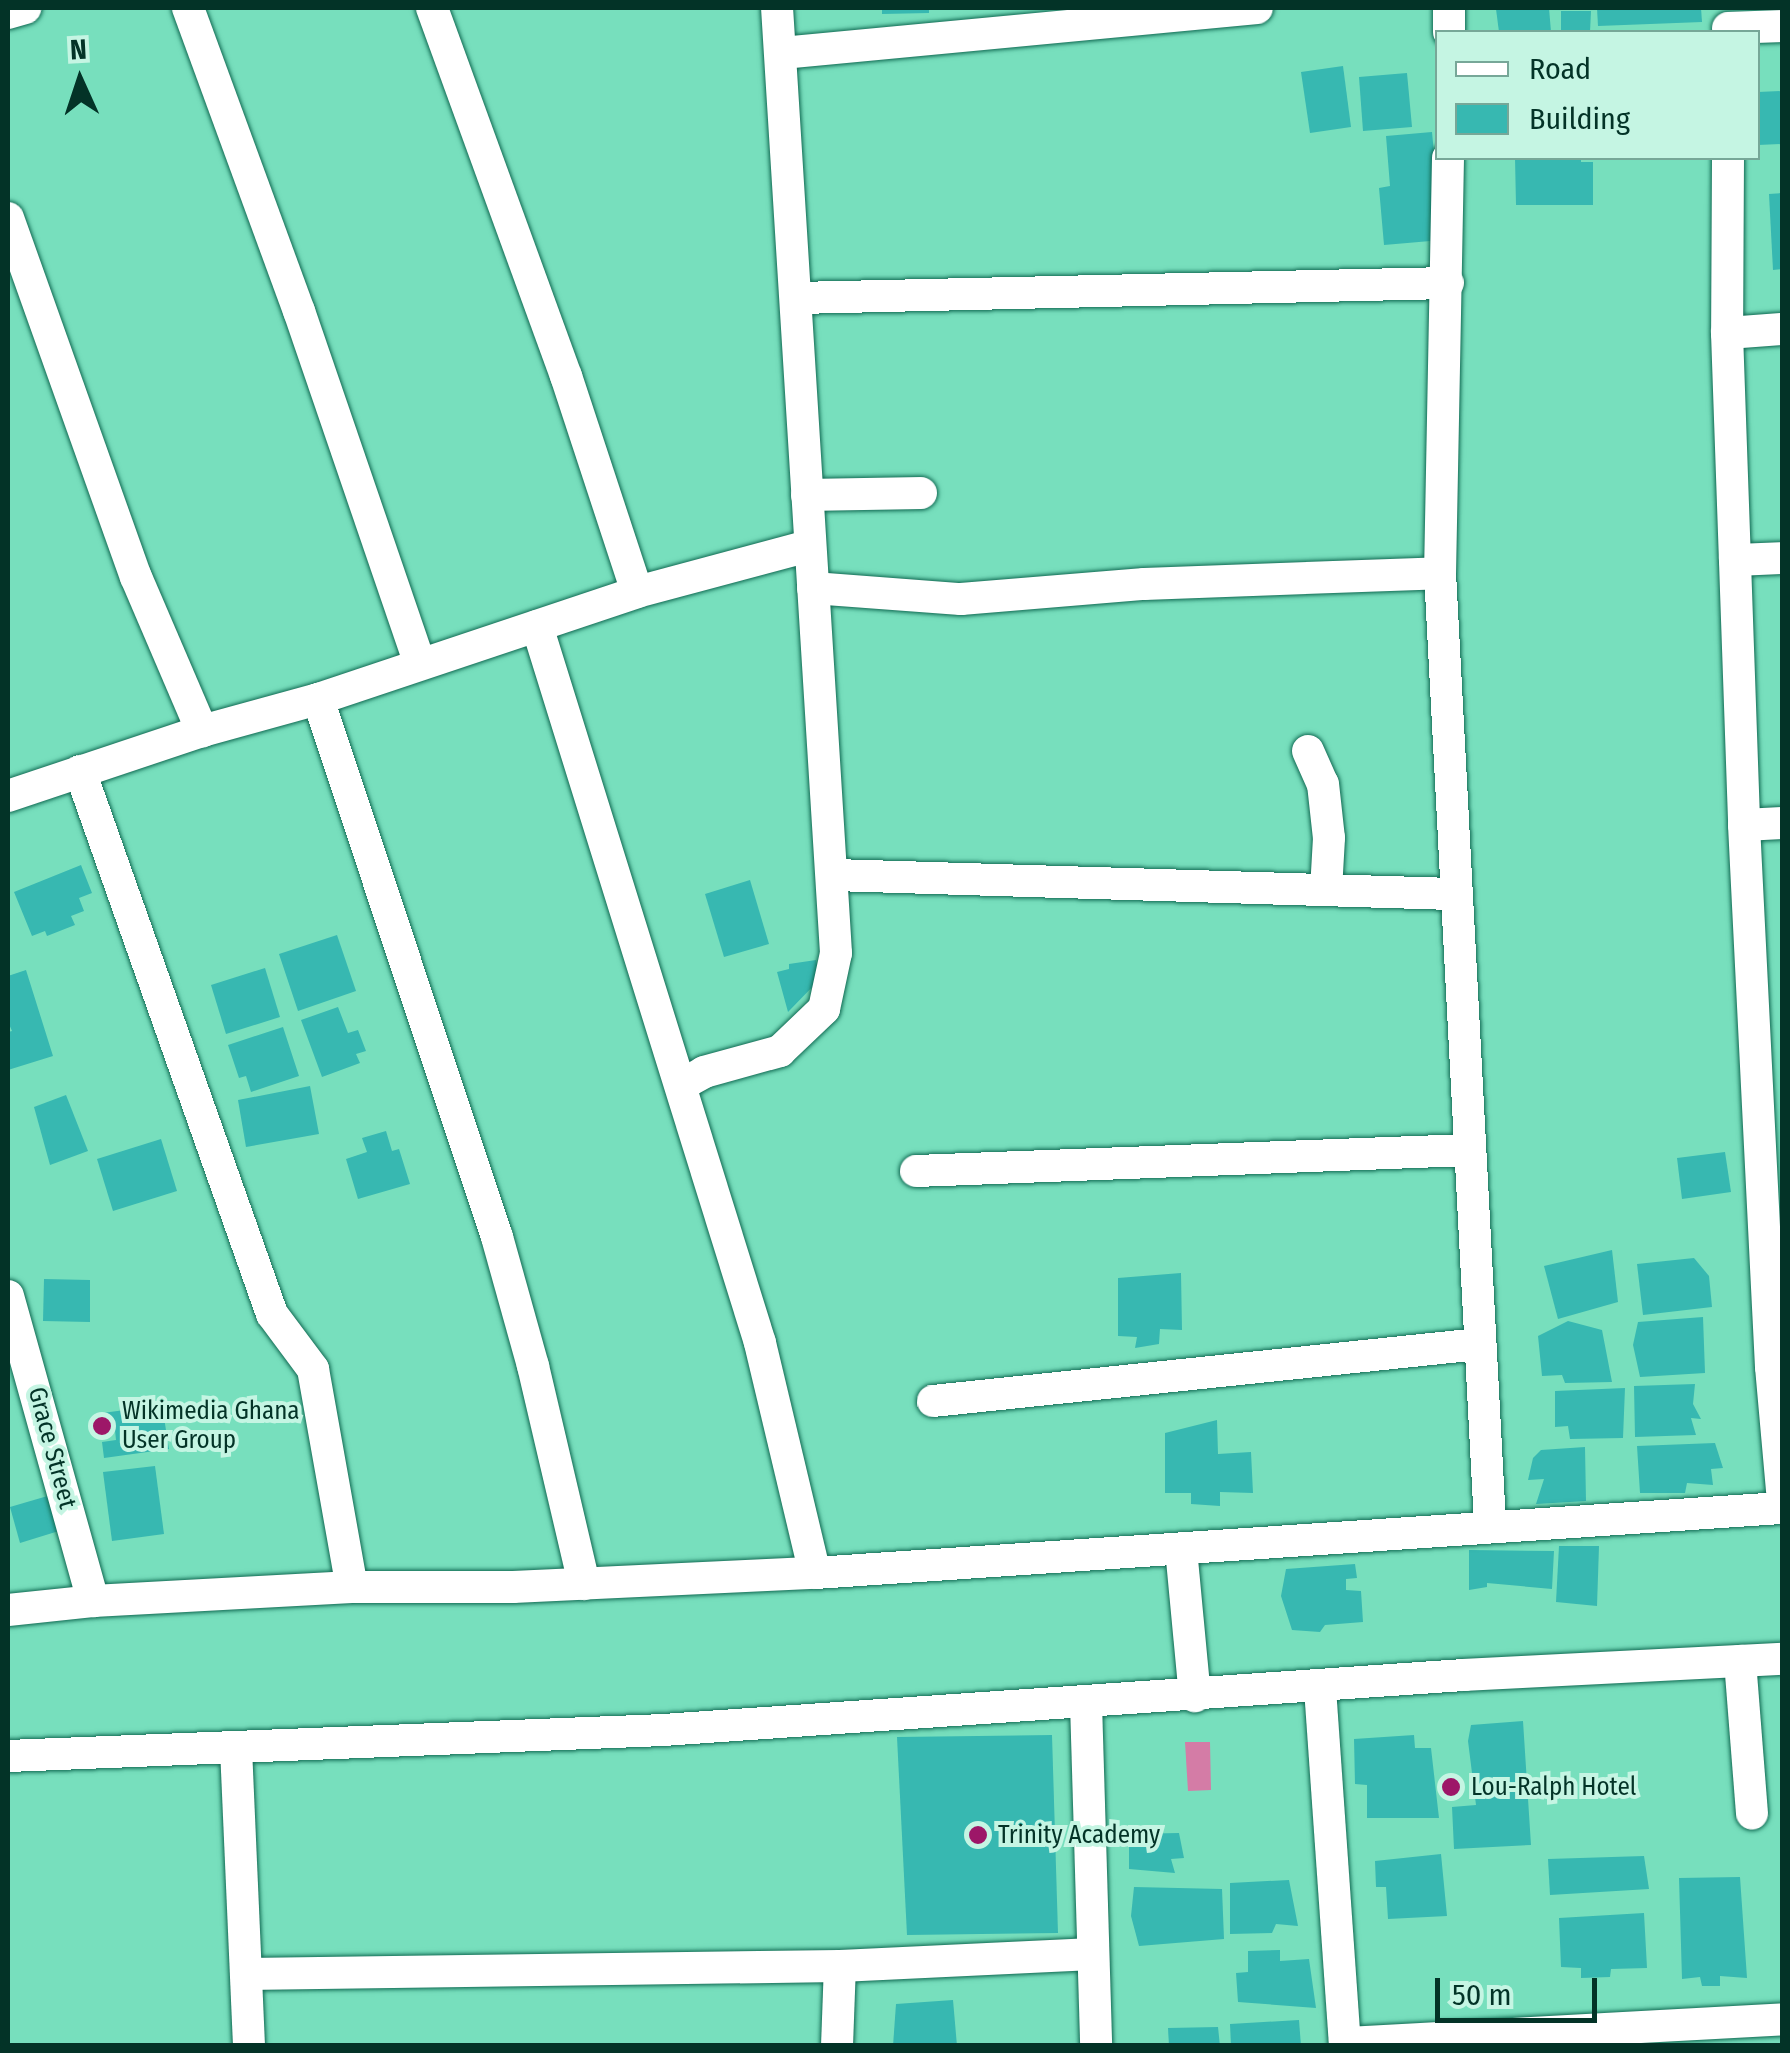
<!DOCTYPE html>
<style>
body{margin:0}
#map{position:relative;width:1790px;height:2053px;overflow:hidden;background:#77dfbd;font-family:"Fira Sans Condensed",sans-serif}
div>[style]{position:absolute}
.water>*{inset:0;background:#d47ca6}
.building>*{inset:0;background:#37b8b1}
.roads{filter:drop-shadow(0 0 2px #116a53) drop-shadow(0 0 2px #116a53)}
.minor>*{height:32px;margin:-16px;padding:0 16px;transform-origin:16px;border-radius:16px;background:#fff}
.dots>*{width:28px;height:28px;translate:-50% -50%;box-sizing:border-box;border:5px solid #c5f5e3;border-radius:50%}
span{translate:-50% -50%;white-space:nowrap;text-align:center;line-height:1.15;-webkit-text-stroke:8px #c5f5e3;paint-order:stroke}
.poi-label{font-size:25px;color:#033327}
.left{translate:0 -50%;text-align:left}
.street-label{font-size:25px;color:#033327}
.frame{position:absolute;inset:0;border:10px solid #033327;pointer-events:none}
.legend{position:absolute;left:1435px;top:30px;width:325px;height:130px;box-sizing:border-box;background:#c5f5e3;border:2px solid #77a798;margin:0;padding:12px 18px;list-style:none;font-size:30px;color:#033327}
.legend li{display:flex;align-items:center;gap:20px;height:50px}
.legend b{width:50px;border:2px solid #77a798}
.north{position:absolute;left:30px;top:30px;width:100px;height:100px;-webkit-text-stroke:8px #c5f5e3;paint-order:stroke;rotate:357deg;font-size:28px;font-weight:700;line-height:40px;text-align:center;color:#033327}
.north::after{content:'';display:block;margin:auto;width:35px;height:45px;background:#033327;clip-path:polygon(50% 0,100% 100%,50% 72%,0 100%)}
.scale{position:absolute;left:1435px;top:1978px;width:162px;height:45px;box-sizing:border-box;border:5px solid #033327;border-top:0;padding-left:12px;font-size:30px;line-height:35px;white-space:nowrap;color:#033327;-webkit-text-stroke:8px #c5f5e3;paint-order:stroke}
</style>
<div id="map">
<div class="water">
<i style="clip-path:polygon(1185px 1742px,1210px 1742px,1211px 1790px,1188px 1791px)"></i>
</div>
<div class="building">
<i style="clip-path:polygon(882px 8px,929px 8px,929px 13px,882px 14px)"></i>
<i style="clip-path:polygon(1549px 8px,1551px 32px,1499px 32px,1496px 9px)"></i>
<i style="clip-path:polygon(1597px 8px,1701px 8px,1702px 22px,1598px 26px)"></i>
<i style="clip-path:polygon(1561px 11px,1591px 11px,1590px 32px,1561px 32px)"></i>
<i style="clip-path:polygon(1343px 66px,1351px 127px,1310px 133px,1301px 72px)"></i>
<i style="clip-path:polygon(1407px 73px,1412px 127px,1363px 131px,1359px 77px)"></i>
<i style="clip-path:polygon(1782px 91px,1782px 144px,1758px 145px,1758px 92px)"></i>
<i style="clip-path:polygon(1432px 132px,1442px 240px,1384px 245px,1379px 188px,1390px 186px,1386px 136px)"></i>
<i style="clip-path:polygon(1515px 158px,1581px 158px,1581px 162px,1593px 162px,1593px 205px,1516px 205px)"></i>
<i style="clip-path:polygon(1782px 193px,1782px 269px,1773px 270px,1769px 194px)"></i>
<i style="clip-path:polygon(81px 865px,92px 893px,79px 898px,84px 911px,71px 916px,75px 925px,47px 936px,45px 931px,32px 936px,14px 892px)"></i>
<i style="clip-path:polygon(750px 880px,769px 944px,724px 957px,705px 894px)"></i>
<i style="clip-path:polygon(337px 935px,356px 991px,298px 1011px,279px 954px)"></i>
<i style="clip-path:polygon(816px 960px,820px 979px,788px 1012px,777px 972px,789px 969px,789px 964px)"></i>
<i style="clip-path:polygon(265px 968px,280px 1017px,226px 1034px,211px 985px)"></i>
<i style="clip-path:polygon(26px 970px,53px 1056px,8px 1070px,8px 1032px,12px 1031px,8px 1022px,8px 976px)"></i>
<i style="clip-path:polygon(338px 1007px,348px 1033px,358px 1030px,366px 1051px,356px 1054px,360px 1063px,322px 1077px,301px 1020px)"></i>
<i style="clip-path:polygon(283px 1027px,299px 1076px,251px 1092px,246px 1076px,239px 1078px,228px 1045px)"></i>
<i style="clip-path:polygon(310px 1086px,319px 1134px,246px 1147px,238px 1100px)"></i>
<i style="clip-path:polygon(66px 1095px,88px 1151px,50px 1165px,34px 1107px)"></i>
<i style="clip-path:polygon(386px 1131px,392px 1151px,399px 1149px,410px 1184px,358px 1199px,346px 1159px,367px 1152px,362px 1138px)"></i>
<i style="clip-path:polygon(161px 1139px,177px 1191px,113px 1211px,97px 1159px)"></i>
<i style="clip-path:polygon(1725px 1152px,1731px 1192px,1682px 1199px,1677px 1158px)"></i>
<i style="clip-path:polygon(1612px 1250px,1618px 1302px,1558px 1319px,1544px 1266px)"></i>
<i style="clip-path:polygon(1694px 1258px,1709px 1276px,1712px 1307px,1643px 1315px,1637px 1264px)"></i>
<i style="clip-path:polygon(1181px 1273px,1182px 1330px,1160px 1329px,1159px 1344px,1135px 1348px,1137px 1337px,1118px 1336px,1118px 1278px)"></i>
<i style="clip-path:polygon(44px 1279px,90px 1280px,90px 1322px,43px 1321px)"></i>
<i style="clip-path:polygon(1703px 1317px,1705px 1373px,1640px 1377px,1633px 1345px,1638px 1322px)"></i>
<i style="clip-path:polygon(1568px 1321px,1602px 1330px,1612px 1382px,1565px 1383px,1562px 1375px,1542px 1376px,1538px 1336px)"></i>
<i style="clip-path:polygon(1695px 1384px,1693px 1404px,1701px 1419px,1691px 1418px,1696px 1435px,1635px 1437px,1634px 1386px)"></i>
<i style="clip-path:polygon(1625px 1388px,1623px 1438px,1570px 1439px,1568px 1426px,1555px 1427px,1555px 1391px)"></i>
<i style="clip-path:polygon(162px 1405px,169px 1449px,104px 1458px,102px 1442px,116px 1440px,115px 1430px,97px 1432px,95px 1414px)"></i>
<i style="clip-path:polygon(1217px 1420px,1218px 1454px,1251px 1452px,1253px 1493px,1220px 1492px,1220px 1506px,1191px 1504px,1191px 1493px,1165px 1493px,1165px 1433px)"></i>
<i style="clip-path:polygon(1715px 1443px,1723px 1468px,1711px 1469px,1713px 1485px,1687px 1483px,1685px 1493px,1640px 1493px,1637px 1446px)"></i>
<i style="clip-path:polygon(1585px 1447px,1586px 1501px,1536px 1504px,1544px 1479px,1528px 1480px,1533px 1458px,1541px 1450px)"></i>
<i style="clip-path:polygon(155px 1466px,164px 1534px,112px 1541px,103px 1472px)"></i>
<i style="clip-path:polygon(51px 1495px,62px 1530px,20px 1543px,10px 1507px)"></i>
<i style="clip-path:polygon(1559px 1546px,1599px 1546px,1597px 1606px,1556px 1602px)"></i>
<i style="clip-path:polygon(1469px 1550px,1554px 1551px,1552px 1589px,1487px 1583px,1487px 1587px,1469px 1590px)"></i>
<i style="clip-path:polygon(1355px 1564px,1357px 1578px,1346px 1579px,1346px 1590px,1361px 1591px,1363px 1622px,1325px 1625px,1320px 1632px,1292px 1630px,1281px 1596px,1286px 1569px)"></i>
<i style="clip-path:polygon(1523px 1721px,1531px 1845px,1454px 1849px,1452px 1807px,1476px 1805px,1468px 1741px,1471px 1725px)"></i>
<i style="clip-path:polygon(1052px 1735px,1058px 1933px,907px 1935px,897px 1737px)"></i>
<i style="clip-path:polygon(1414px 1735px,1415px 1748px,1431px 1748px,1439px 1818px,1367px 1818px,1367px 1785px,1355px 1784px,1354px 1739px)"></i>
<i style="clip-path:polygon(1179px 1833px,1184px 1858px,1171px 1859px,1175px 1873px,1129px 1869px,1129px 1834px)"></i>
<i style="clip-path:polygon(1441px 1854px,1447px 1916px,1388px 1919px,1386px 1887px,1376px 1887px,1375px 1861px)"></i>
<i style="clip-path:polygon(1644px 1856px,1649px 1889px,1550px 1895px,1548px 1859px)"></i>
<i style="clip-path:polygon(1740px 1877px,1747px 1978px,1720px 1976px,1720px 1986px,1702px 1986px,1700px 1977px,1682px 1979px,1679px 1878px)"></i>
<i style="clip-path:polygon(1289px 1880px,1298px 1926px,1276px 1924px,1272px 1933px,1230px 1934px,1230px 1883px)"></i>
<i style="clip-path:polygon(1134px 1887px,1222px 1889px,1224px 1939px,1139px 1946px,1131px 1916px)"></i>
<i style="clip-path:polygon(1644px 1913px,1647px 1968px,1611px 1969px,1610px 1977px,1581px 1978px,1581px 1968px,1561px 1967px,1559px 1918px)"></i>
<i style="clip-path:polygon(1280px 1950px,1280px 1961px,1309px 1959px,1316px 2008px,1238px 2002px,1236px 1973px,1248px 1972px,1248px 1951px)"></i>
<i style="clip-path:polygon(953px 2000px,957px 2046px,893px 2046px,896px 2004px)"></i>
<i style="clip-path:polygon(1299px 2020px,1301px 2046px,1231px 2046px,1230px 2024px)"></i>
<i style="clip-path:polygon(1218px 2027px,1220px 2046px,1169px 2046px,1168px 2028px)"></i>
</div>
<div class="roads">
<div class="minor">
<i style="left:188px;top:8px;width:323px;rotate:69.9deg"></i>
<i style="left:299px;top:311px;width:371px;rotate:71.1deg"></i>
<i style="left:432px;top:8px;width:392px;rotate:70deg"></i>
<i style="left:566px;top:376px;width:227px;rotate:71.8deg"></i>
<i style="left:8px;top:13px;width:18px;rotate:-16deg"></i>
<i style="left:1728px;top:28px;width:54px;rotate:-2.1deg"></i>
<i style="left:1449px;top:32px;width:24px;rotate:-90deg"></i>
<i style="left:782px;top:53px;width:477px;rotate:-5.4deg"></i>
<i style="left:1448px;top:158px;width:415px;rotate:91.1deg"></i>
<i style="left:1440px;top:573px;width:952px;rotate:86.99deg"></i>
<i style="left:1728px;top:158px;width:175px;rotate:90.3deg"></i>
<i style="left:1727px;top:333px;width:492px;rotate:88deg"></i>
<i style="left:1744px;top:825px;width:543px;rotate:87.15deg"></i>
<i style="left:1771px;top:1367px;width:124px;rotate:84.9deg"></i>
<i style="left:8px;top:218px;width:381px;rotate:70.4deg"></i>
<i style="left:136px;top:577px;width:168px;rotate:66.8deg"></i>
<i style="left:797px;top:298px;width:651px;rotate:-1.32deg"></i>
<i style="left:1727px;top:333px;width:55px;rotate:-4.2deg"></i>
<i style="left:807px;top:495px;width:114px;rotate:-1deg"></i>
<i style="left:1735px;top:560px;width:47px;rotate:-2.4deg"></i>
<i style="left:813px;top:588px;width:148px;rotate:4.3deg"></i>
<i style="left:961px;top:599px;width:184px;rotate:-4.7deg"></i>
<i style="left:1144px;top:584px;width:296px;rotate:-2.1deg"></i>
<i style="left:537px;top:626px;width:751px;rotate:72.72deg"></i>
<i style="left:760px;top:1343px;width:236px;rotate:76.6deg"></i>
<i style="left:318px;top:699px;width:567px;rotate:71.6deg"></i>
<i style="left:497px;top:1237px;width:134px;rotate:74.4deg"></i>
<i style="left:533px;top:1366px;width:224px;rotate:76.8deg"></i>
<i style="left:1308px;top:751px;width:36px;rotate:66deg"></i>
<i style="left:1323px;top:784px;width:54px;rotate:83.7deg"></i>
<i style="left:1329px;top:838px;width:52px;rotate:93.3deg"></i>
<i style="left:80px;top:771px;width:576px;rotate:70.53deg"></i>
<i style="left:272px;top:1314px;width:69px;rotate:53.3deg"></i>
<i style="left:313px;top:1369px;width:221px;rotate:79.9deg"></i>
<i style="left:8px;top:796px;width:205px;rotate:-18.5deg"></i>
<i style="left:202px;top:731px;width:120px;rotate:-15.4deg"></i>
<i style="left:318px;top:699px;width:336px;rotate:-18.5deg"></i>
<i style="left:637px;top:592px;width:178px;rotate:-15deg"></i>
<i style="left:1744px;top:825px;width:38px;rotate:-3deg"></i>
<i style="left:834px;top:875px;width:620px;rotate:1.76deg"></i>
<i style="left:681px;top:1085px;width:26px;rotate:-29deg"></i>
<i style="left:704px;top:1072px;width:79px;rotate:-15.4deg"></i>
<i style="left:780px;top:1051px;width:61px;rotate:-43.7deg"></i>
<i style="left:824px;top:1009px;width:57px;rotate:-77.9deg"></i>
<i style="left:836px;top:953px;width:947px;rotate:-93.57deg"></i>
<i style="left:916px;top:1171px;width:552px;rotate:-2.18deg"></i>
<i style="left:8px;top:1296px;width:317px;rotate:74.4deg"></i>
<i style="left:933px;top:1401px;width:549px;rotate:-5.96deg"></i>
<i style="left:1181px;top:1549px;width:148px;rotate:84.6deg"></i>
<i style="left:8px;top:1610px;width:85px;rotate:-6deg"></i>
<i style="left:93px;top:1601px;width:259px;rotate:-3.1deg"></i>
<i style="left:352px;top:1587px;width:161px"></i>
<i style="left:513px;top:1587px;width:302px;rotate:-2.7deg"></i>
<i style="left:815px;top:1573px;width:969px;rotate:-3.85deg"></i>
<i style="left:1740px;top:1661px;width:153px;rotate:85.5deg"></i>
<i style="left:1320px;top:1688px;width:359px;rotate:86deg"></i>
<i style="left:1086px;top:1703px;width:343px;rotate:88.3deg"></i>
<i style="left:236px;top:1748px;width:298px;rotate:87.5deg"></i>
<i style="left:8px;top:1756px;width:656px;rotate:-2.27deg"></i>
<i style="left:663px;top:1730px;width:803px;rotate:-3.93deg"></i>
<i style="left:1464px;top:1675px;width:318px;rotate:-2.9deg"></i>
<i style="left:246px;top:1974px;width:594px;rotate:-0.77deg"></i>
<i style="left:840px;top:1966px;width:253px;rotate:-2.7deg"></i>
<i style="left:1345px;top:2043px;width:438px;rotate:-3.1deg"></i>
<i style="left:837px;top:2046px;width:80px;rotate:-87.9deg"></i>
</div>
</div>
<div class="dots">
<i style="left:102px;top:1426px;background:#9d1768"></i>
<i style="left:1451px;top:1787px;background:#9d1768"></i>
<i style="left:978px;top:1835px;background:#9d1768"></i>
</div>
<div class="poi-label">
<span class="left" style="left:122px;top:1426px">Wikimedia Ghana<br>User Group</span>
<span class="left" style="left:1471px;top:1787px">Lou-Ralph Hotel</span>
<span class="left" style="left:998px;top:1835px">Trinity Academy</span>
</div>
<div class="street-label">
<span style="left:52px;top:1448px;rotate:75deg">Grace Street</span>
</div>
<div class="frame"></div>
<ul class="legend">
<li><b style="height:12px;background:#fff"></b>Road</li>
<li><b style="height:28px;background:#37b8b1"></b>Building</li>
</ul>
<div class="north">N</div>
<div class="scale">50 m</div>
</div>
